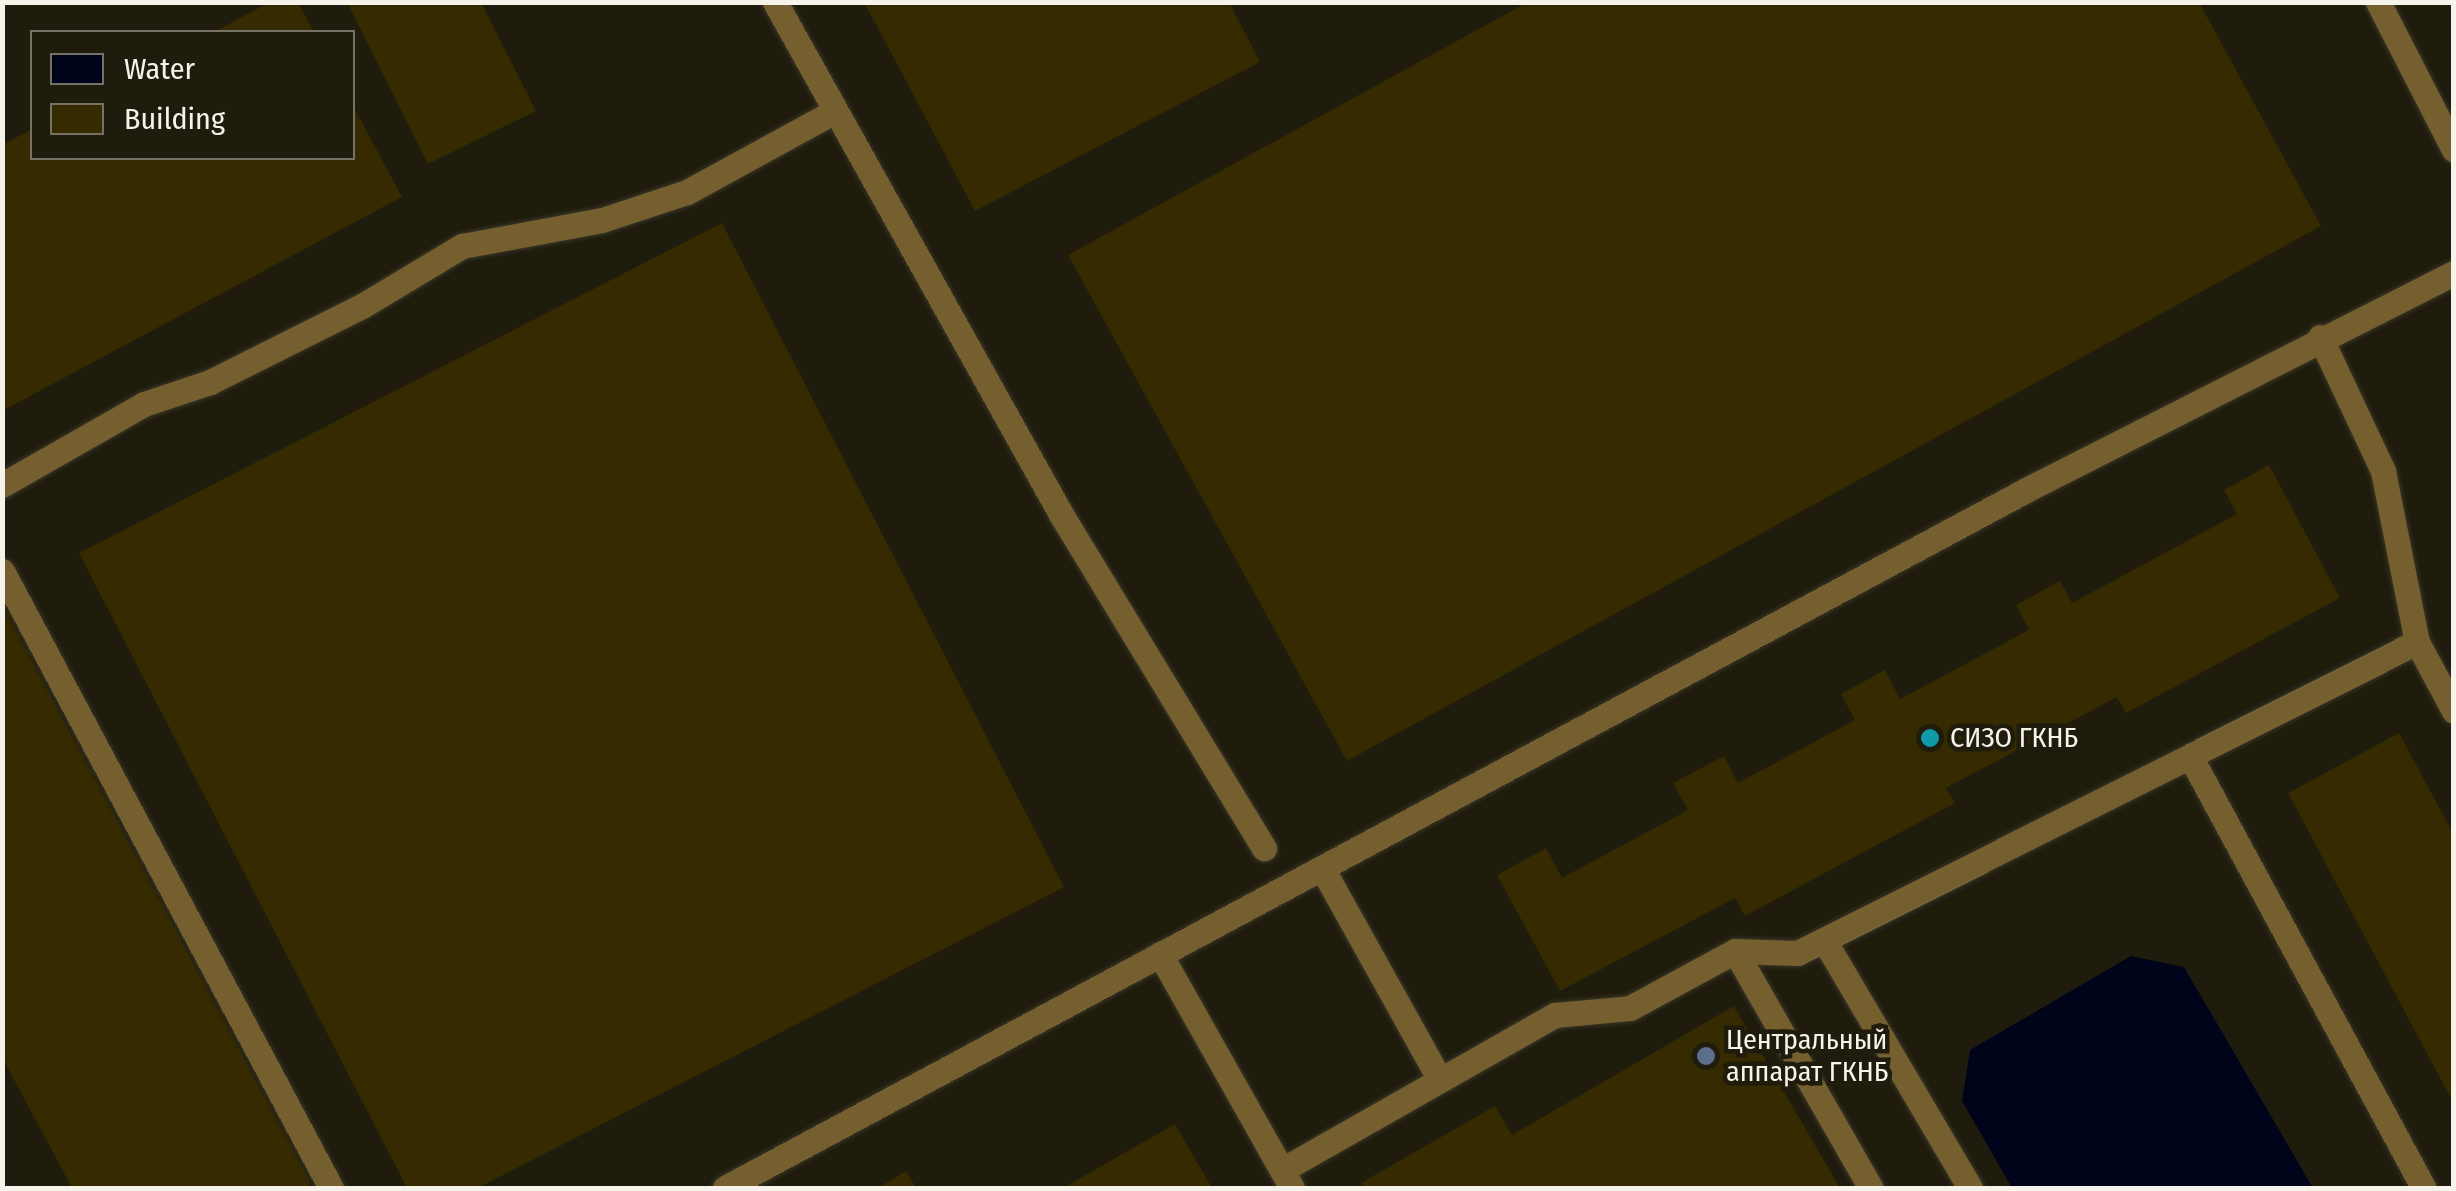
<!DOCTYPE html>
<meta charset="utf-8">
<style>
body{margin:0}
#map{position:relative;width:2456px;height:1191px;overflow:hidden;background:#1f1c0d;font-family:"Fira Sans Condensed",sans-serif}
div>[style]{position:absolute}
.water>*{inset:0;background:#00041b}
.building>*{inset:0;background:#352a00}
.roads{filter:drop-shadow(0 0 2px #393628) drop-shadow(0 0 2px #393628)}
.lane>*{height:25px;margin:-12.5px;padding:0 12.5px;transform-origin:12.5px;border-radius:12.5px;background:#755f2e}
.dots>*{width:28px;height:28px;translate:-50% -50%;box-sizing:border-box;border:5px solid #1f1c0d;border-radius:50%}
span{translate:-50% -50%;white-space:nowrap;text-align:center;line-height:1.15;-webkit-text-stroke:9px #1f1c0d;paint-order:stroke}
.poi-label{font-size:28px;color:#f6f3ea}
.left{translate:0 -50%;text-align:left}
.frame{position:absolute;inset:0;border:5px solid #f6f3ea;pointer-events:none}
.legend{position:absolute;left:30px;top:30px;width:325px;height:130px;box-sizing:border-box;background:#1f1c0d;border:2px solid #757265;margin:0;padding:12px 18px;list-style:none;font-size:30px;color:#f6f3ea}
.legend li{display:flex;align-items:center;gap:20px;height:50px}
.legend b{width:50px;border:2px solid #757265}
</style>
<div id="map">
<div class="water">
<i style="clip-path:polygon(2131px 956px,2184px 967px,2313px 1188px,2012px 1188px,1962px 1101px,1970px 1050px)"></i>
</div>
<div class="building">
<i style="clip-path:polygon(270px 2px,298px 2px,314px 32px,214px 32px)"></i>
<i style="clip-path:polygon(347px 2px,481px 2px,536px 111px,428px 164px)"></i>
<i style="clip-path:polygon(864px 2px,1229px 2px,1260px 62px,975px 211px)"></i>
<i style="clip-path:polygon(1528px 2px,2199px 2px,2321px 226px,1347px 761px,1068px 255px)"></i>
<i style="clip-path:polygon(352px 104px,402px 197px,2px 411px,2px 145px,32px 129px,32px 158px,352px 158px)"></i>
<i style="clip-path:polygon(722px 223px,1064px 887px,478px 1188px,407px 1188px,79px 553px)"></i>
<i style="clip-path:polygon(2269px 465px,2340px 598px,2126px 713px,2117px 697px,1946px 788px,1955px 803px,1745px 916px,1735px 898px,1560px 991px,1497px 875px,1546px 848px,1562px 878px,1688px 810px,1673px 783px,1724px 756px,1738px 783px,1855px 720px,1841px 694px,1885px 670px,1900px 699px,2029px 630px,2016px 605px,2060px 581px,2072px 603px,2237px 514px,2224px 490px)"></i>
<i style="clip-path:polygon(2px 605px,311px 1184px,303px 1188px,72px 1188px,2px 1057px)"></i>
<i style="clip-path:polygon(2399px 733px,2454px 835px,2454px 1104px,2288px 793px)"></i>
<i style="clip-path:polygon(1734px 1006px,1840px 1188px,1365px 1188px,1361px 1183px,1495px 1106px,1512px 1135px)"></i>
<i style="clip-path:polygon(1175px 1124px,1212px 1188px,1063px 1188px)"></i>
<i style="clip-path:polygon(906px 1171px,916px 1188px,878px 1188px)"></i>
</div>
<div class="roads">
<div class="lane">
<i style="left:775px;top:2px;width:589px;rotate:60.82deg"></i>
<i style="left:1062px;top:516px;width:389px;rotate:58.7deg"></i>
<i style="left:2378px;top:2px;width:166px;rotate:62.8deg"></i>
<i style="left:2320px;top:337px;width:148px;rotate:64.8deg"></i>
<i style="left:2383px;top:471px;width:174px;rotate:78.8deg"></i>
<i style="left:2417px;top:642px;width:78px;rotate:61.8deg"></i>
<i style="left:2px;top:485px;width:163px;rotate:-29.7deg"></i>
<i style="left:144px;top:404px;width:70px;rotate:-18.4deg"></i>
<i style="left:210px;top:382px;width:170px;rotate:-26.6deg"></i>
<i style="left:362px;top:306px;width:117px;rotate:-31deg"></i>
<i style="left:462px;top:246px;width:142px;rotate:-10.5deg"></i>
<i style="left:602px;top:220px;width:89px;rotate:-18.2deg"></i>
<i style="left:687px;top:192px;width:169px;rotate:-28.7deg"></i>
<i style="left:2px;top:571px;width:699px;rotate:61.93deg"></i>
<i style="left:2190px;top:756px;width:491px;rotate:61.6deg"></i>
<i style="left:1322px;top:868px;width:240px;rotate:60.9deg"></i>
<i style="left:1824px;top:940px;width:288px;rotate:59.5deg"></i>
<i style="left:1735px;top:951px;width:273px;rotate:60.2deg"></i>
<i style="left:1160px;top:954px;width:269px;rotate:60.6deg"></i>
<i style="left:1282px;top:1170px;width:314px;rotate:-29.6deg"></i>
<i style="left:1555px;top:1015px;width:75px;rotate:-5.3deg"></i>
<i style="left:1630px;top:1008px;width:119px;rotate:-28.5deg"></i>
<i style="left:1735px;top:951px;width:63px;rotate:1.8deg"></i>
<i style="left:1798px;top:953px;width:693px;rotate:-26.68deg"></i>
<i style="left:725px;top:1188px;width:1476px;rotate:-28.21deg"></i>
<i style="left:2026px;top:490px;width:480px;rotate:-26.9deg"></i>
</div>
</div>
<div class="dots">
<i style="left:1930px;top:738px;background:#0f9aa8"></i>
<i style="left:1706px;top:1056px;background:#5c6f8a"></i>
</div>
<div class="poi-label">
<span class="left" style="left:1950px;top:738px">СИЗО ГКНБ</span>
<span class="left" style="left:1726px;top:1056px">Центральный<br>аппарат ГКНБ</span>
</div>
<div class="frame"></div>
<ul class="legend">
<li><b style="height:28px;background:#00041b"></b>Water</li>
<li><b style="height:28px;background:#352a00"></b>Building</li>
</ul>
</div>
